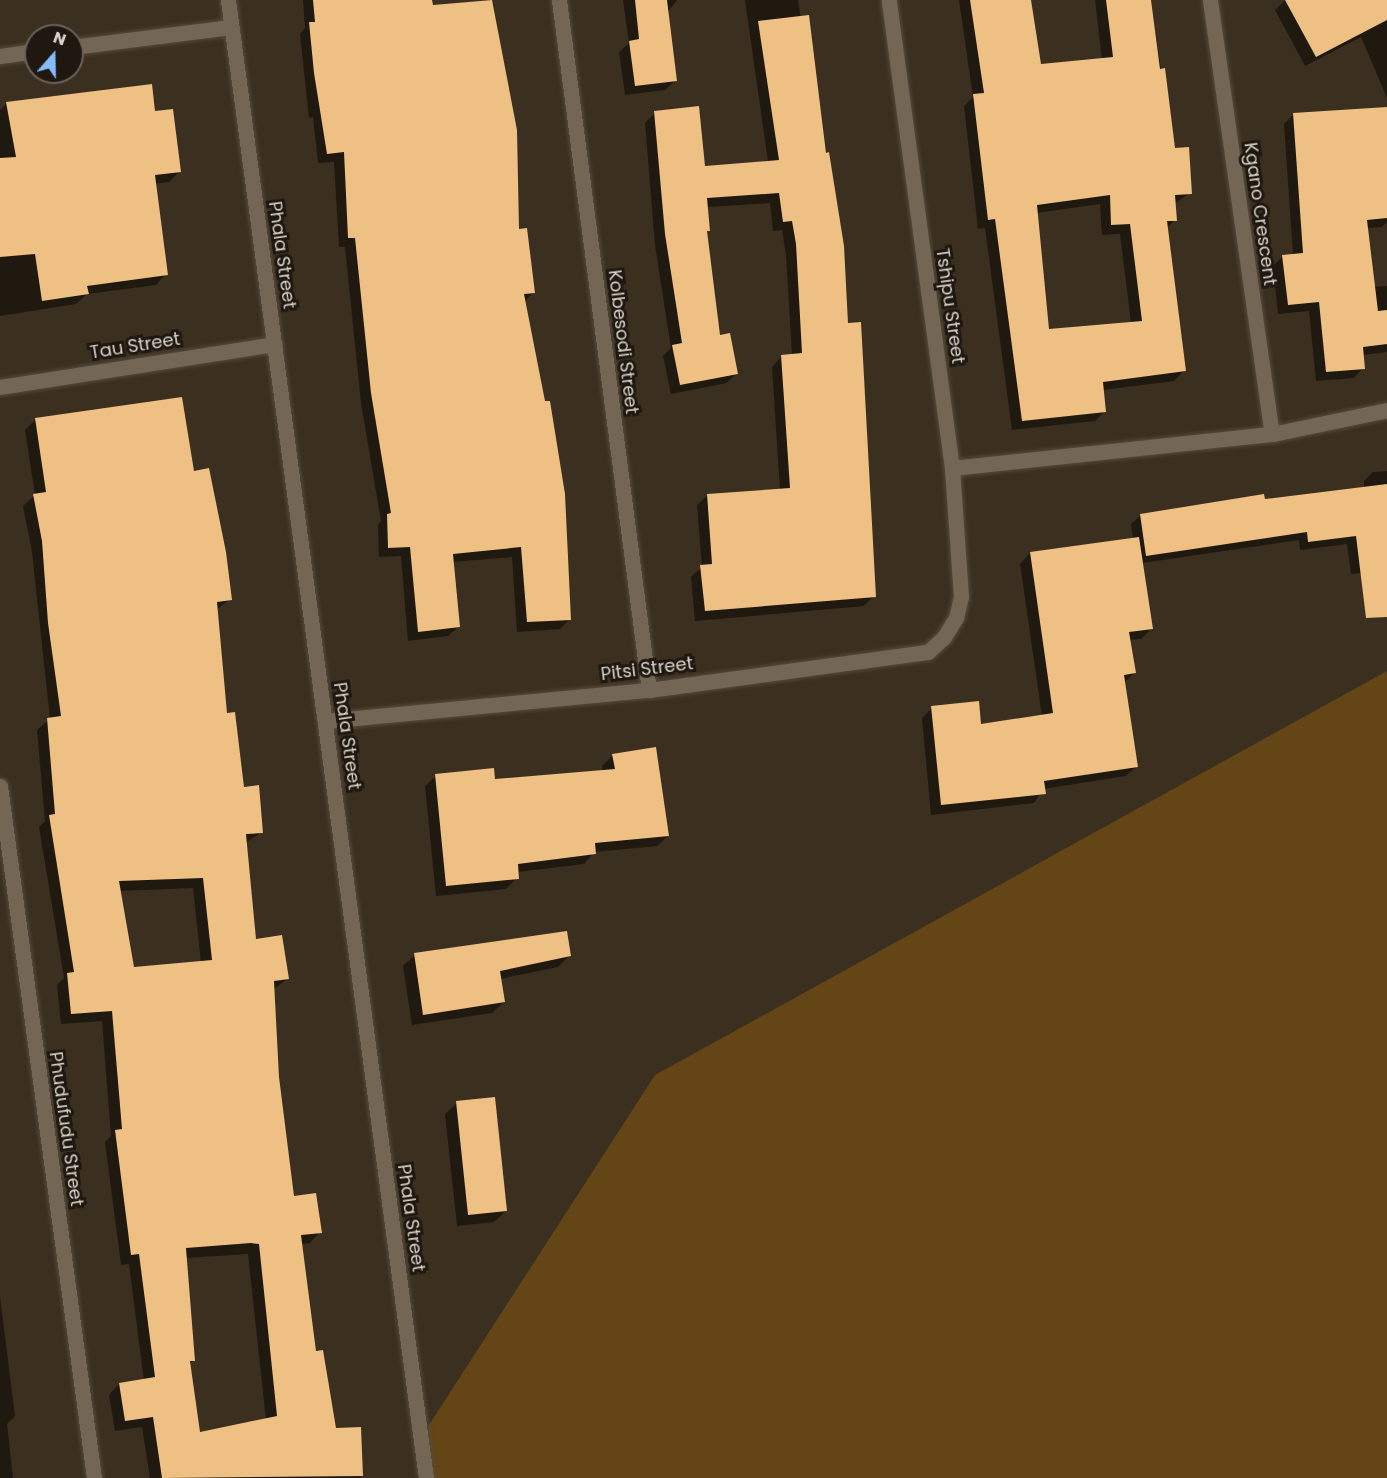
<!DOCTYPE html>
<style>
body{margin:0}
#map{position:relative;width:1387px;height:1478px;overflow:hidden;background:#3b2f1f;font-family:Poppins,sans-serif}
div>[style]{position:absolute}
.green>*{inset:0;background:#644516}
.shadow>*{inset:0;background:#0007}
.building>*{inset:0;background:#eec083}
.roads{filter:drop-shadow(0 0 2px #554b3d) drop-shadow(0 0 2px #554b3d)}
.minor>*{height:15px;margin:-7.5px;padding:0 7.5px;transform-origin:7.5px;border-radius:7.5px;background:#736654}
span{translate:-50% -50%;white-space:nowrap;text-align:center;line-height:1.15;-webkit-text-stroke:6px #1e1811;paint-order:stroke}
.street-label{font-size:18px;color:#d9d2c8}
.north{position:absolute;left:24px;top:24px;width:60px;height:60px;box-sizing:border-box;background:#1e1811;border:2px solid #69625a;border-radius:50%;rotate:20deg;font-size:16px;font-weight:700;line-height:24px;text-align:center;color:#d9d2c8}
.north::after{content:'';display:block;margin:auto;width:21px;height:27px;background:#86bbfb;clip-path:polygon(50% 0,100% 100%,50% 72%,0 100%)}
</style>
<div id="map">
<div class="green">
<i style="clip-path:polygon(1387px 671px,1387px 1478px,424px 1478px,418px 1442px,655px 1075px)"></i>
</div>
<div class="shadow">
<i style="clip-path:polygon(303px 0,432px 0,432px 6px,491px 0,515px 130px,518px 231px,534px 292px,524px 302px,570px 619px,560px 629px,517px 632px,512px 557px,452px 562px,458px 627px,448px 636px,408px 641px,401px 556px,379px 557px,378px 525px,381px 521px,361px 403px,345px 247px,339px 247px,334px 162px,318px 163px,313px 117px,309px 118px,300px 34px,305px 28px)"></i>
<i style="clip-path:polygon(623px 0,677px 0,667px 13px,676px 80px,665px 90px,625px 95px,619px 52px,629px 43px)"></i>
<i style="clip-path:polygon(745px 0,798px 0,847px 325px,874px 596px,864px 606px,695px 621px,691px 577px,702px 567px,697px 505px,708px 495px,780px 490px,772px 367px,782px 356px,792px 355px,786px 255px,782px 230px,773px 231px,770px 203px,707px 207px,706px 233px,719px 337px,737px 373px,727px 383px,671px 394px,663px 356px,671px 348px,655px 245px,645px 123px,655px 113px,704px 168px,768px 162px)"></i>
<i style="clip-path:polygon(evenodd,959px 0,1030px 0,1040px 66px,1102px 60px,1095px 0,1150px 0,1174px 150px,1190px 193px,1174px 204px,1175px 220px,1167px 228px,1184px 371px,1174px 381px,1103px 390px,1105px 411px,1095px 421px,1012px 430px,985px 228px,978px 229px,964px 106px,973px 97px,959px 0,1100px 204px,1102px 235px,1120px 234px,1131px 323px,1048px 331px,1036px 213px,1100px 204px)"></i>
<i style="clip-path:polygon(1285px 0,1387px 0,1387px 98px,1361px 37px,1305px 66px,1275px 10px)"></i>
<i style="clip-path:polygon(7px 103px,154px 112px,180px 171px,169px 182px,154px 184px,166px 274px,156px 285px,87px 294px,76px 304px,0 316px,0 110px)"></i>
<i style="clip-path:polygon(1387px 109px,1387px 222px,1382px 227px,1367px 228px,1374px 287px,1387px 286px,1387px 352px,1362px 355px,1363px 368px,1354px 378px,1316px 381px,1309px 311px,1278px 314px,1273px 266px,1283px 256px,1293px 255px,1284px 124px,1294px 114px)"></i>
<i style="clip-path:polygon(evenodd,36px 419px,193px 472px,230px 599px,216px 610px,225px 715px,243px 788px,262px 832px,245px 843px,254px 941px,287px 979px,273px 990px,278px 1077px,292px 1198px,320px 1232px,310px 1243px,301px 1244px,314px 1353px,334px 1430px,362px 1476px,359px 1478px,150px 1478px,142px 1427px,115px 1431px,109px 1395px,119px 1384px,144px 1381px,129px 1264px,121px 1265px,105px 1142px,111px 1136px,102px 1021px,61px 1024px,57px 985px,64px 978px,39px 827px,45px 821px,37px 730px,50px 719px,32px 552px,23px 506px,35px 495px,25px 430px,36px 419px,193px 888px,201px 963px,133px 969px,119px 891px,193px 888px,36px 419px,248px 1254px,266px 1420px,198px 1434px,189px 1365px,194px 1360px,185px 1258px,248px 1254px)"></i>
<i style="clip-path:polygon(1387px 471px,1387px 570px,1351px 574px,1347px 544px,1300px 550px,1299px 540px,1142px 563px,1151px 629px,1141px 639px,1129px 640px,1134px 673px,1124px 683px,1137px 766px,1126px 776px,1043px 789px,1034px 803px,931px 815px,922px 718px,932px 708px,979px 726px,1042px 716px,1020px 564px,1030px 553px,1133px 539px,1131px 524px,1140px 516px,1364px 488px,1364px 481px,1373px 472px)"></i>
<i style="clip-path:polygon(613px 755px,668px 836px,657px 846px,594px 852px,584px 864px,517px 872px,517px 878px,506px 889px,436px 896px,425px 786px,436px 776px,493px 781px,603px 772px,602px 766px)"></i>
<i style="clip-path:polygon(415px 955px,569px 956px,558px 967px,500px 979px,504px 1002px,492px 1013px,412px 1025px,403px 966px)"></i>
<i style="clip-path:polygon(457px 1103px,506px 1211px,494px 1222px,457px 1226px,445px 1114px)"></i>
<i style="clip-path:polygon(0 1297px,15px 1416px,7px 1424px,13px 1478px,0 1478px)"></i>
</div>
<div class="building">
<i style="clip-path:polygon(313px 0,432px 0,433px 5px,492px 0,517px 130px,519px 229px,527px 228px,535px 293px,524px 294px,545px 401px,550px 401px,565px 494px,571px 620px,527px 622px,521px 547px,453px 554px,460px 627px,418px 632px,410px 547px,388px 548px,387px 514px,391px 513px,371px 393px,355px 238px,348px 238px,344px 152px,327px 154px,314px 73px,309px 22px,315px 22px)"></i>
<i style="clip-path:polygon(635px 0,667px 0,677px 81px,635px 86px,629px 41px,639px 39px)"></i>
<i style="clip-path:polygon(evenodd,970px 0,1031px 0,1041px 64px,1113px 57px,1106px 0,1151px 0,1160px 69px,1165px 68px,1175px 148px,1189px 147px,1192px 194px,1175px 195px,1177px 221px,1167px 221px,1186px 371px,1103px 382px,1106px 412px,1022px 421px,995px 219px,988px 220px,973px 94px,984px 93px,970px 0,1110px 195px,1111px 225px,1130px 224px,1142px 321px,1049px 329px,1037px 205px,1110px 195px)"></i>
<i style="clip-path:polygon(1285px 0,1387px 0,1387px 20px,1316px 57px)"></i>
<i style="clip-path:polygon(809px 15px,826px 153px,829px 152px,844px 246px,848px 323px,861px 322px,876px 597px,705px 611px,700px 565px,712px 564px,707px 494px,790px 488px,781px 355px,802px 353px,796px 244px,792px 221px,783px 222px,779px 193px,707px 198px,710px 231px,707px 231px,720px 335px,730px 333px,738px 374px,680px 385px,672px 345px,682px 343px,665px 234px,654px 111px,699px 106px,705px 166px,779px 160px,758px 21px)"></i>
<i style="clip-path:polygon(152px 84px,155px 111px,173px 109px,181px 172px,155px 175px,168px 275px,87px 286px,89px 294px,42px 301px,35px 254px,0 257px,0 158px,16px 157px,6px 102px)"></i>
<i style="clip-path:polygon(1387px 107px,1387px 218px,1367px 220px,1378px 311px,1387px 310px,1387px 344px,1363px 347px,1365px 369px,1326px 372px,1319px 302px,1288px 305px,1282px 255px,1303px 253px,1293px 113px)"></i>
<i style="clip-path:polygon(evenodd,182px 397px,194px 471px,209px 468px,226px 552px,232px 600px,217px 602px,227px 713px,235px 712px,244px 787px,259px 785px,263px 833px,246px 834px,256px 939px,282px 935px,289px 979px,274px 981px,279px 1077px,294px 1196px,316px 1193px,322px 1233px,301px 1235px,316px 1351px,323px 1350px,336px 1428px,361px 1427px,363px 1476px,162px 1478px,153px 1417px,125px 1421px,119px 1383px,155px 1377px,139px 1254px,131px 1255px,115px 1130px,122px 1129px,112px 1011px,71px 1014px,67px 973px,74px 972px,49px 815px,55px 814px,47px 718px,61px 716px,48px 623px,42px 541px,33px 494px,46px 492px,35px 418px,182px 397px,203px 878px,212px 960px,134px 967px,119px 881px,203px 878px,182px 397px,251px 1243px,259px 1244px,277px 1416px,200px 1432px,190px 1361px,195px 1361px,186px 1248px,251px 1243px)"></i>
<i style="clip-path:polygon(1387px 484px,1387px 617px,1366px 618px,1356px 536px,1308px 542px,1307px 532px,1146px 556px,1140px 514px,1264px 494px,1265px 499px)"></i>
<i style="clip-path:polygon(1139px 537px,1153px 629px,1129px 632px,1136px 673px,1124px 675px,1138px 767px,1044px 781px,1046px 794px,941px 805px,931px 706px,979px 701px,981px 724px,1053px 713px,1030px 552px)"></i>
<i style="clip-path:polygon(656px 747px,669px 836px,595px 843px,596px 854px,518px 864px,519px 879px,446px 886px,435px 774px,494px 768px,495px 779px,615px 769px,612px 754px)"></i>
<i style="clip-path:polygon(567px 931px,571px 956px,500px 971px,505px 1002px,423px 1015px,414px 953px)"></i>
<i style="clip-path:polygon(495px 1097px,507px 1211px,468px 1215px,456px 1101px)"></i>
</div>
<div class="roads">
<div class="minor">
<i style="left:228px;top:0;width:1491px;rotate:82.37deg"></i>
<i style="left:559px;top:0;width:696px;rotate:82.57deg"></i>
<i style="left:1210px;top:0;width:438px;rotate:81.9deg"></i>
<i style="left:72px;top:47px;width:160px;rotate:-7.2deg"></i>
<i style="left:0;top:56px;width:36px;rotate:-8deg"></i>
<i style="left:0;top:387px;width:278px;rotate:-8.9deg"></i>
<i style="left:952px;top:468px;width:322px;rotate:-6.1deg"></i>
<i style="left:1272px;top:434px;width:117px;rotate:-11.8deg"></i>
<i style="left:325px;top:721px;width:325px;rotate:-5.5deg"></i>
<i style="left:649px;top:690px;width:282px;rotate:-7.8deg"></i>
<i style="left:928px;top:652px;width:22px;rotate:-43deg"></i>
<i style="left:944px;top:637px;width:22px;rotate:-58deg"></i>
<i style="left:956px;top:618px;width:22px;rotate:-77deg"></i>
<i style="left:961px;top:597px;width:129px;rotate:-94deg"></i>
<i style="left:952px;top:468px;width:472px;rotate:-97.7deg"></i>
<i style="left:0;top:786px;width:698px;rotate:82.26deg"></i>
</div>
</div>
<div class="street-label">
<span style="left:1260px;top:214px;rotate:82deg">Kgano Crescent</span>
<span style="left:282px;top:255px;rotate:82deg">Phala Street</span>
<span style="left:950px;top:306px;rotate:82deg">Tshipu Street</span>
<span style="left:623px;top:342px;rotate:83deg">Kolbesodi Street</span>
<span style="left:135px;top:346px;rotate:-9deg">Tau Street</span>
<span style="left:647px;top:669px;rotate:-7deg">Pitsi Street</span>
<span style="left:347px;top:736px;rotate:82deg">Phala Street</span>
<span style="left:66px;top:1129px;rotate:82deg">Phudufudu Street</span>
<span style="left:411px;top:1218px;rotate:82deg">Phala Street</span>
</div>
<div class="north">N</div>
</div>
